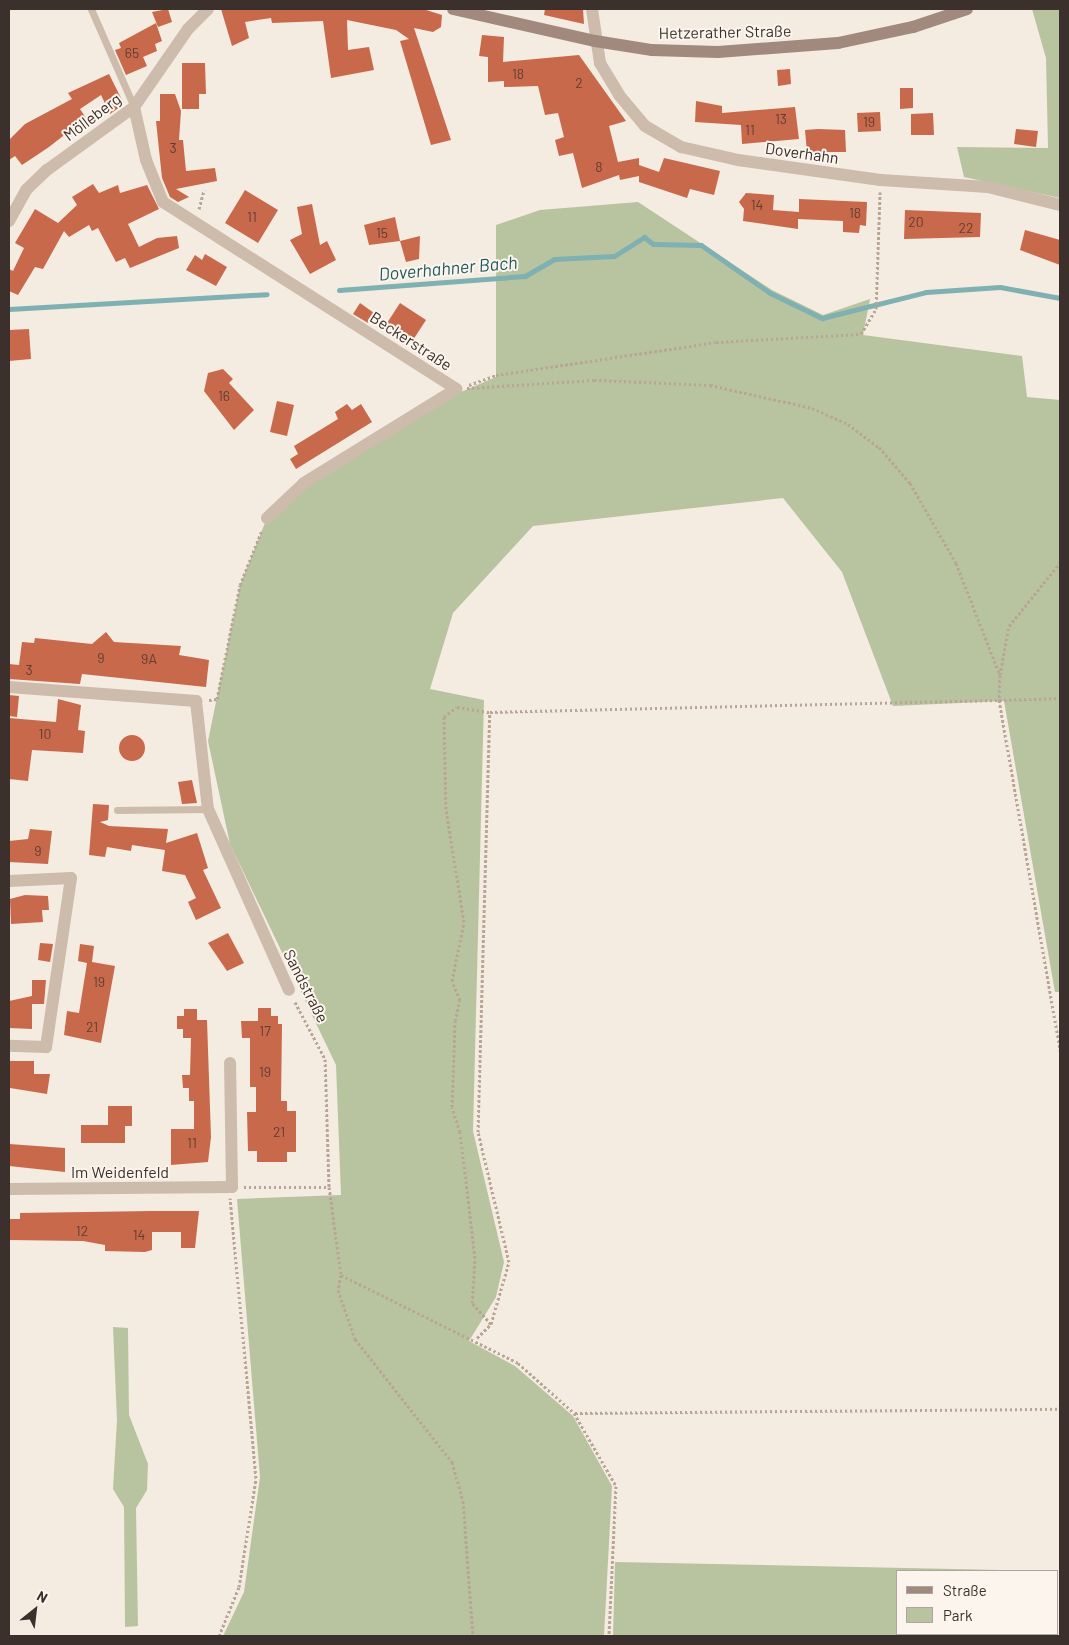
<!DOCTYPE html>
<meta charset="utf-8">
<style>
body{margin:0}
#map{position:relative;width:1069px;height:1645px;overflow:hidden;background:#f4ebe1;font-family:Barlow,sans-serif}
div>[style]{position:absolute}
.green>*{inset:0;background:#b8c4a0}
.stream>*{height:5px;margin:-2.5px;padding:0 2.5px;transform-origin:2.5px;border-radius:2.5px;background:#7fb0b2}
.building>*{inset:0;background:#c8694b}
.round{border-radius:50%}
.path>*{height:3px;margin-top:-1.5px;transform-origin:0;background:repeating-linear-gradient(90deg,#b9a596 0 2.5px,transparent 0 5px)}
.lane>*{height:7px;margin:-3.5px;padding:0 3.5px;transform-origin:3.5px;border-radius:3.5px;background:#cdbbac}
.street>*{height:12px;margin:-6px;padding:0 6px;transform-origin:6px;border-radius:6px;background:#cdbbac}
.secondary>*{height:12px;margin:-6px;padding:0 6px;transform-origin:6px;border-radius:6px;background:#a18a7d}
span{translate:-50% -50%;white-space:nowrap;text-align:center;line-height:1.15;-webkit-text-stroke:4px #fbf5ee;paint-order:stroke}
.number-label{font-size:14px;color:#5e3e33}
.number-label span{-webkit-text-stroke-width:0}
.street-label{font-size:16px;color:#3b302b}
.water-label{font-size:18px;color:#1f5a5e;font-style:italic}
.frame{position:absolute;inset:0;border:10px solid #3b302b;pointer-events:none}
.legend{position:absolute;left:896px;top:1570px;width:162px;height:65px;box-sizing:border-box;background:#fbf5ee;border:1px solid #aea6a0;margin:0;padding:6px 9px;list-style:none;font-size:15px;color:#3b302b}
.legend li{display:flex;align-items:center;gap:10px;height:25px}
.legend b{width:25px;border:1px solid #aea6a0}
.north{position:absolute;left:10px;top:1585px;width:50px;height:50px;-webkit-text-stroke:4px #fbf5ee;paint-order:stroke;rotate:29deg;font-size:14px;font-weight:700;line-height:20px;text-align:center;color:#3b302b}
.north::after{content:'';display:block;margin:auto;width:18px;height:22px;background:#3b302b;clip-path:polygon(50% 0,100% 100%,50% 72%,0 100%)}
</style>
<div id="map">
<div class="green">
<i style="clip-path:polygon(1032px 9px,1060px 9px,1060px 198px,964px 177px,957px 147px,1048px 148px,1046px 58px)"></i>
<i style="clip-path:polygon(638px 202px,772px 290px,823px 315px,870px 299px,863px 335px,1022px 356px,1027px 397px,1060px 400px,1060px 992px,1055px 992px,1004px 701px,893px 706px,842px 572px,783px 498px,533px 526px,453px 613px,430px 689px,484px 700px,473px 1131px,504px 1262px,496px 1297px,469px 1341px,515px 1366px,573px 1416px,612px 1486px,604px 1636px,223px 1636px,244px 1592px,260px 1477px,237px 1199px,341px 1195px,336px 1065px,230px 844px,208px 741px,240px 585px,267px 518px,304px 483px,426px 407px,496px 377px,496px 225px,540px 210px)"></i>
<i style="clip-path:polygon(113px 1327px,128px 1328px,129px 1415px,148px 1464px,147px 1490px,136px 1508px,138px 1626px,125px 1627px,124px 1507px,113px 1489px,117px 1420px)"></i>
<i style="clip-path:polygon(615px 1562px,1002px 1570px,898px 1571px,898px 1634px,1009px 1636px,613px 1636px)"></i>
</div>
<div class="stream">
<i style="left:339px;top:290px;width:187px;rotate:-4.3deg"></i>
<i style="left:525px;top:276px;width:34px;rotate:-30deg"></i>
<i style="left:554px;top:259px;width:60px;rotate:-2.9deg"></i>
<i style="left:614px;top:256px;width:36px;rotate:-32deg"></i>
<i style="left:644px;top:237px;width:11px;rotate:38deg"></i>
<i style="left:653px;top:244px;width:48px;rotate:1.2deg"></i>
<i style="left:701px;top:245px;width:84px;rotate:34.8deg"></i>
<i style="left:770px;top:293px;width:58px;rotate:25.7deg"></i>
<i style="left:822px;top:318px;width:107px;rotate:-14deg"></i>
<i style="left:926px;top:292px;width:74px;rotate:-3.9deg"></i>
<i style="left:1000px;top:287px;width:61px;rotate:10.4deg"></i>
<i style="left:9px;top:309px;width:258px;rotate:-3.3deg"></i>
</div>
<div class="building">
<i style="clip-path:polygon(168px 9px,172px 22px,158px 27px,152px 12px)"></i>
<i style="clip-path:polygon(221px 9px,423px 9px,442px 15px,441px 27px,433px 32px,414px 28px,451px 140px,431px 145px,400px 41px,409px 39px,396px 30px,347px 20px,348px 50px,369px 47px,374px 70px,331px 78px,323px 21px,272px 23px,271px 18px,245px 22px,249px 38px,232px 46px)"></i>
<i style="clip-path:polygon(545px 9px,583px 9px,584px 24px,544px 15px)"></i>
<i style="clip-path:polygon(156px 23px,162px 41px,155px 44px,157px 51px,143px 57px,147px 66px,126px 75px,115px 50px,121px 48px,119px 43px)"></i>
<i style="clip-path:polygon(482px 35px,504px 37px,503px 62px,579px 55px,626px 121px,609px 126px,618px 162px,639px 158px,639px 165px,659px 172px,664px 158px,720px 171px,714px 195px,690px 189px,687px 198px,639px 182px,639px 176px,620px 180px,619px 175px,582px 188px,573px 153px,559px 156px,555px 140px,564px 137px,558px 113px,545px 115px,538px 86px,504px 87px,504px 81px,488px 82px,488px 57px,479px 56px)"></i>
<i style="clip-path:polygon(182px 63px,205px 63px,206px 94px,199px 94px,199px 109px,182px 109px)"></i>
<i style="clip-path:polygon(790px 69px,791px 84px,778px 86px,777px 70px)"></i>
<i style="clip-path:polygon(109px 74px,124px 104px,110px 114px,101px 95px,80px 109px,86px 118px,49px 147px,22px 165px,15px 156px,9px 160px,9px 140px,25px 124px,72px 99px,68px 93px)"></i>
<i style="clip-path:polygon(900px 88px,913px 88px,913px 108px,900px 109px)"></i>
<i style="clip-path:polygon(160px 94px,175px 94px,181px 111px,179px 140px,183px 140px,186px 171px,215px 168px,217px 181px,176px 189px,189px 197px,178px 202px,170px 197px,162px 178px,156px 121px,160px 121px)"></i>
<i style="clip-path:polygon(696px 101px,722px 106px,722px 113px,795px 107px,799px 139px,742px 144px,741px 125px,695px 122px)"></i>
<i style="clip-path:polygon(880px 112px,881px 131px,858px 132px,857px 113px)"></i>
<i style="clip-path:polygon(933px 113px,934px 135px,911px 135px,911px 114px)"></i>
<i style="clip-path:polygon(818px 129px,845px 130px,846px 152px,807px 152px,805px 130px)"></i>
<i style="clip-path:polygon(1016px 129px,1038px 131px,1036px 147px,1014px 144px)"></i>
<i style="clip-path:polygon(93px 184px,99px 193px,118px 185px,120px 193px,147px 185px,159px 209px,128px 224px,139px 247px,157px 238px,177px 236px,179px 248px,130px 268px,125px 258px,116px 262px,98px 228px,92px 231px,89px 225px,69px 237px,64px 231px,43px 269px,35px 267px,18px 295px,9px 291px,9px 269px,13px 271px,24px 248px,15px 243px,35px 209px,58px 223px,77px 205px,72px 197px)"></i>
<i style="clip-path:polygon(245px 190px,278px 210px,258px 243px,225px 223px)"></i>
<i style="clip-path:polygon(746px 193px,774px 195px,773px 210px,799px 212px,799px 199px,867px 202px,866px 226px,860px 225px,859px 233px,843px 232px,843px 221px,798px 219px,798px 229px,743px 221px,744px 209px,739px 202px)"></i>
<i style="clip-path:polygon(312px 204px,320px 245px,327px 241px,336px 260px,310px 274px,290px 240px,302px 234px,297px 207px)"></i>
<i style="clip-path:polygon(905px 210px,981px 213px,980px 237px,904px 239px)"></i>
<i style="clip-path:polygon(395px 217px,400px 241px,420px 236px,419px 259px,406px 262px,400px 241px,369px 245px,364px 225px)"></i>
<i style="clip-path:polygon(1025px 230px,1060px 240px,1060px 265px,1020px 250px)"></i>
<i style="clip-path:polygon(205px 254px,227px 267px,216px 286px,186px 270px,195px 255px,202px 260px)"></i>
<i style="clip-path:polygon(360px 303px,374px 313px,368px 323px,353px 314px)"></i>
<i style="clip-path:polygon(400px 303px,426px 320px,413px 340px,387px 323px)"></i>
<i style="clip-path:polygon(29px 329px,31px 359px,9px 361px,9px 330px)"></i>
<i style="clip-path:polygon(223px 369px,233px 379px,229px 383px,254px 410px,234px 430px,204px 391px,208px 373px)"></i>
<i style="clip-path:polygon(277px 401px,294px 405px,287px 436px,270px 432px)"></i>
<i style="clip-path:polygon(347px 404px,352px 410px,361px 404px,372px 422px,296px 469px,290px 459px,298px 454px,294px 446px,338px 419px,335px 412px)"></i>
<i style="clip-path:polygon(106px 632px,114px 642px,181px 646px,179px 655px,209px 660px,206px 687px,82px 674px,80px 684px,9px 679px,9px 664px,19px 665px,22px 642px,34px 643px,35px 638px,92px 644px)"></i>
<i style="clip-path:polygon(9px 695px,19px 696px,17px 717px,9px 716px)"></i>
<i style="clip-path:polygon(58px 699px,81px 705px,78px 730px,85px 731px,83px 753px,32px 750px,28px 781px,9px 779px,9px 718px,56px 722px)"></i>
<i class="round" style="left:119px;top:735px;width:26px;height:26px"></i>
<i style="clip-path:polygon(192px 780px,197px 803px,182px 804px,178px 782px)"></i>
<i style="clip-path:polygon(93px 804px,109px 805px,108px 820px,100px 822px,109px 826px,168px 829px,166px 843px,197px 833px,208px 868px,203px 870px,221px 908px,196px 920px,188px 902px,196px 898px,185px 875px,162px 871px,165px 850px,132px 845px,131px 851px,107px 847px,105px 857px,89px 855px)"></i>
<i style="clip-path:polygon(30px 829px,52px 831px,48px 864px,9px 862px,9px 841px,28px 839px)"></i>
<i style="clip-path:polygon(25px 895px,48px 896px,49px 910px,42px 910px,43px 922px,11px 924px,10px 899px)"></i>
<i style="clip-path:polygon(228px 933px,244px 963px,227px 971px,208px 943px)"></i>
<i style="clip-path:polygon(40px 943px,53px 944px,50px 962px,38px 960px)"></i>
<i style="clip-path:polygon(80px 944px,94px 946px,92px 962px,115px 966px,101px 1043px,64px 1035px,67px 1011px,79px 1013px,87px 963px,78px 961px)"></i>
<i style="clip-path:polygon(32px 980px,46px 980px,44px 1004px,32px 1004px,32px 1029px,9px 1028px,9px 1001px,32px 996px)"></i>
<i style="clip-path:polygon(258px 1008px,271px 1008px,271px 1016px,278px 1016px,278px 1024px,282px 1024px,281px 1101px,287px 1101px,287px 1111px,296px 1111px,296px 1152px,287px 1152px,287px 1162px,257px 1162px,257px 1151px,248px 1151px,247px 1112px,256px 1112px,256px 1087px,250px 1087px,250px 1038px,242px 1038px,241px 1021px,258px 1021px)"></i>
<i style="clip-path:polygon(184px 1009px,197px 1009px,197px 1020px,207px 1020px,211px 1137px,208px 1162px,171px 1165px,171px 1129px,194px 1129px,194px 1101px,189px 1101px,189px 1088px,183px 1088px,182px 1075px,190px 1075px,191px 1038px,183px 1038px,183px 1029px,177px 1029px,177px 1016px,184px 1016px)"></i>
<i style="clip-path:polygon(10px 1061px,34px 1061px,34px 1074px,50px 1074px,47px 1094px,10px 1088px)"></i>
<i style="clip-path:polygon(108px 1106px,132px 1106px,132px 1126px,125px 1126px,125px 1143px,81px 1143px,81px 1125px,108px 1125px)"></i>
<i style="clip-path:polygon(9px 1144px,65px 1148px,65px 1172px,9px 1166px)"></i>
<i style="clip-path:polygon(152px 1211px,199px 1211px,195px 1248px,181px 1248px,181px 1232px,152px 1232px,152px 1250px,145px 1252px,105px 1251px,105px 1245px,83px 1241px,9px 1240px,9px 1219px,20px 1219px,20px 1213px)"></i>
</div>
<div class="path">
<i style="left:199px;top:209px;width:20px;rotate:-75deg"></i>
<i style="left:469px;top:385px;width:29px;rotate:-20deg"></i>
<i style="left:496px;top:375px;width:222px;rotate:-8.5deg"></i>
<i style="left:716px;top:342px;width:145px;rotate:-3.2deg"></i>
<i style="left:861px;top:334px;width:29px;rotate:-59deg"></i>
<i style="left:876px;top:309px;width:117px;rotate:-88deg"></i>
<i style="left:467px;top:388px;width:127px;rotate:-3.6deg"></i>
<i style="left:594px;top:380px;width:116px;rotate:2.5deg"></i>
<i style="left:710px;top:385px;width:105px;rotate:12.7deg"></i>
<i style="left:812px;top:408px;width:39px;rotate:24deg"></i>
<i style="left:848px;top:424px;width:39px;rotate:37deg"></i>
<i style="left:879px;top:447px;width:48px;rotate:49.3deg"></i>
<i style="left:910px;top:483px;width:92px;rotate:60.1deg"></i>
<i style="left:956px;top:563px;width:120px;rotate:68.6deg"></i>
<i style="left:1000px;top:675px;width:25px;rotate:92deg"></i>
<i style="left:999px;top:700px;width:61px;rotate:-1.9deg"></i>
<i style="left:1000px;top:675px;width:50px;rotate:-79.6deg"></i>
<i style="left:1009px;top:626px;width:81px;rotate:-51deg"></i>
<i style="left:209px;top:700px;width:8px;rotate:-7deg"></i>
<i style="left:217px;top:699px;width:116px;rotate:-78.6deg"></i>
<i style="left:240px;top:585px;width:59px;rotate:-68.2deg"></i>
<i style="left:295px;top:1002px;width:64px;rotate:62.2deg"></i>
<i style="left:325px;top:1059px;width:128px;rotate:88.2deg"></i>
<i style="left:329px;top:1187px;width:89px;rotate:82.2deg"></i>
<i style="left:341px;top:1275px;width:15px;rotate:101deg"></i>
<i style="left:338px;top:1290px;width:52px;rotate:70.9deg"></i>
<i style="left:355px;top:1339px;width:157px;rotate:51.7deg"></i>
<i style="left:452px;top:1462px;width:41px;rotate:74.2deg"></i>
<i style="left:463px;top:1501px;width:135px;rotate:85.8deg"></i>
<i style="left:244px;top:1187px;width:85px"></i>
<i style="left:341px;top:1275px;width:198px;rotate:26.4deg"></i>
<i style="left:518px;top:1363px;width:75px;rotate:41.8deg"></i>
<i style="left:574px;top:1413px;width:84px;rotate:60.1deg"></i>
<i style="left:616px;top:1486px;width:150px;rotate:92.7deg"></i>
<i style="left:491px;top:1324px;width:28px;rotate:-132deg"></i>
<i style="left:472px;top:1303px;width:45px;rotate:-86.2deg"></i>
<i style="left:475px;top:1258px;width:127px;rotate:-96.8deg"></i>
<i style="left:460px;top:1132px;width:26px;rotate:-108deg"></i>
<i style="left:452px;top:1107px;width:86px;rotate:-88deg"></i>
<i style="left:455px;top:1021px;width:22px;rotate:-77deg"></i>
<i style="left:460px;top:1000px;width:21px;rotate:-113deg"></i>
<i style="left:452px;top:981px;width:60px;rotate:-78.5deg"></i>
<i style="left:464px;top:922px;width:114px;rotate:-99.1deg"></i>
<i style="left:446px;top:809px;width:92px;rotate:-91.2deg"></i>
<i style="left:444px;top:717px;width:16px;rotate:-38deg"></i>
<i style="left:457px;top:707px;width:33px;rotate:9deg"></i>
<i style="left:490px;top:712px;width:509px;rotate:-1.35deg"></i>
<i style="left:999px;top:700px;width:356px;rotate:80.1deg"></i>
<i style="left:477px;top:1338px;width:20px;rotate:-45deg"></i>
<i style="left:491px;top:1324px;width:65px;rotate:-73.8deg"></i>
<i style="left:509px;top:1262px;width:134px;rotate:-103.4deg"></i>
<i style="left:478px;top:1132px;width:420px;rotate:-88.4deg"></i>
<i style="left:575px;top:1413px;width:485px;rotate:-0.5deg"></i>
<i style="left:219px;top:1636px;width:53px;rotate:-67.8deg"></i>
<i style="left:239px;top:1587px;width:110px;rotate:-81.1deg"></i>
<i style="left:256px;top:1478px;width:281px;rotate:-95.3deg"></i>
</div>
<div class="lane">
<i style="left:91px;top:9px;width:107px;rotate:66.3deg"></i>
<i style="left:117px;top:810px;width:91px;rotate:-0.6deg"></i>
</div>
<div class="street">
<i style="left:592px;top:9px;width:55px;rotate:81.6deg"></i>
<i style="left:600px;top:63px;width:37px;rotate:59deg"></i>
<i style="left:619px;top:95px;width:40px;rotate:50deg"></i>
<i style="left:645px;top:126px;width:42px;rotate:30.3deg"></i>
<i style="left:681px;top:147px;width:58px;rotate:12.8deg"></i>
<i style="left:738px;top:160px;width:144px;rotate:8deg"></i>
<i style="left:881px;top:180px;width:107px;rotate:3.7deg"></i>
<i style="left:988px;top:187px;width:74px;rotate:14deg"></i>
<i style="left:134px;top:107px;width:54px;rotate:77.2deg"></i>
<i style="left:146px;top:160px;width:45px;rotate:68deg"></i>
<i style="left:163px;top:202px;width:348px;rotate:32.5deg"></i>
<i style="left:456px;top:389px;width:179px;rotate:148.3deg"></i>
<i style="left:304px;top:483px;width:51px;rotate:136.6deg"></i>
<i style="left:9px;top:221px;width:35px;rotate:-61deg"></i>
<i style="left:26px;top:190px;width:29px;rotate:-44deg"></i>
<i style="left:47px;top:170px;width:107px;rotate:-35.9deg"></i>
<i style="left:134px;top:107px;width:95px;rotate:-55.3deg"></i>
<i style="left:188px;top:29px;width:28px;rotate:-45deg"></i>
<i style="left:9px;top:687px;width:188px;rotate:4.3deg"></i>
<i style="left:196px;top:701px;width:109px;rotate:83.7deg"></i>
<i style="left:208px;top:809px;width:198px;rotate:65.9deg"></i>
<i style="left:9px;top:881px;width:62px;rotate:-2.8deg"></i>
<i style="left:71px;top:878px;width:171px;rotate:98.4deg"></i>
<i style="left:46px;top:1047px;width:37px;rotate:-178deg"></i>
<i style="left:9px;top:1189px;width:223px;rotate:-0.5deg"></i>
<i style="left:232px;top:1187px;width:124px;rotate:-90.9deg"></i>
</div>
<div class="secondary">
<i style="left:453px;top:9px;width:146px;rotate:12.7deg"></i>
<i style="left:595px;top:41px;width:58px;rotate:9deg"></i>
<i style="left:652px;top:50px;width:66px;rotate:1.7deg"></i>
<i style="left:718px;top:52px;width:120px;rotate:-4.3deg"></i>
<i style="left:838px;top:43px;width:77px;rotate:-12deg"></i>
<i style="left:913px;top:27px;width:57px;rotate:-18.4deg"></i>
</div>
<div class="number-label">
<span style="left:132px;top:53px">65</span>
<span style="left:518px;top:74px">18</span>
<span style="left:579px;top:83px">2</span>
<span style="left:781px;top:119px">13</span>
<span style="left:869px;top:122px">19</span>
<span style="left:750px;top:130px">11</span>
<span style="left:173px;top:148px">3</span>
<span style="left:599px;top:167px">8</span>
<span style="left:757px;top:205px">14</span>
<span style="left:855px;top:213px">18</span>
<span style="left:252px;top:217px">11</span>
<span style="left:916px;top:222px">20</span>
<span style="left:966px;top:228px">22</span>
<span style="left:382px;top:233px">15</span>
<span style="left:224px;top:396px">16</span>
<span style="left:101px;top:658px">9</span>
<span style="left:149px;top:659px">9A</span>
<span style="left:29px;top:670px">3</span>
<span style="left:45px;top:734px">10</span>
<span style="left:38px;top:851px">9</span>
<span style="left:99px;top:982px">19</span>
<span style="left:92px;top:1027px">21</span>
<span style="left:265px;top:1031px">17</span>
<span style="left:265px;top:1072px">19</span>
<span style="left:279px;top:1132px">21</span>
<span style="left:192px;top:1143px">11</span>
<span style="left:82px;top:1231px">12</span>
<span style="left:139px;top:1235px">14</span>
</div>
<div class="street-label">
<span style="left:725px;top:32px;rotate:-1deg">Hetzerather Straße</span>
<span style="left:92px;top:117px;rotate:-37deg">Mölleberg</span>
<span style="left:802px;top:153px;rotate:8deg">Doverhahn</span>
<span style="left:411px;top:341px;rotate:33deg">Beckerstraße</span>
<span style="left:306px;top:986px;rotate:63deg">Sandstraße</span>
<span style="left:120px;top:1172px">Im Weidenfeld</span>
</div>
<div class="water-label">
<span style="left:448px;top:268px;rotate:-5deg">Doverhahner Bach</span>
</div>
<div class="frame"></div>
<ul class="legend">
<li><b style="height:6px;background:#a18a7d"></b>Straße</li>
<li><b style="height:14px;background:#b8c4a0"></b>Park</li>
</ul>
<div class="north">N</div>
</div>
